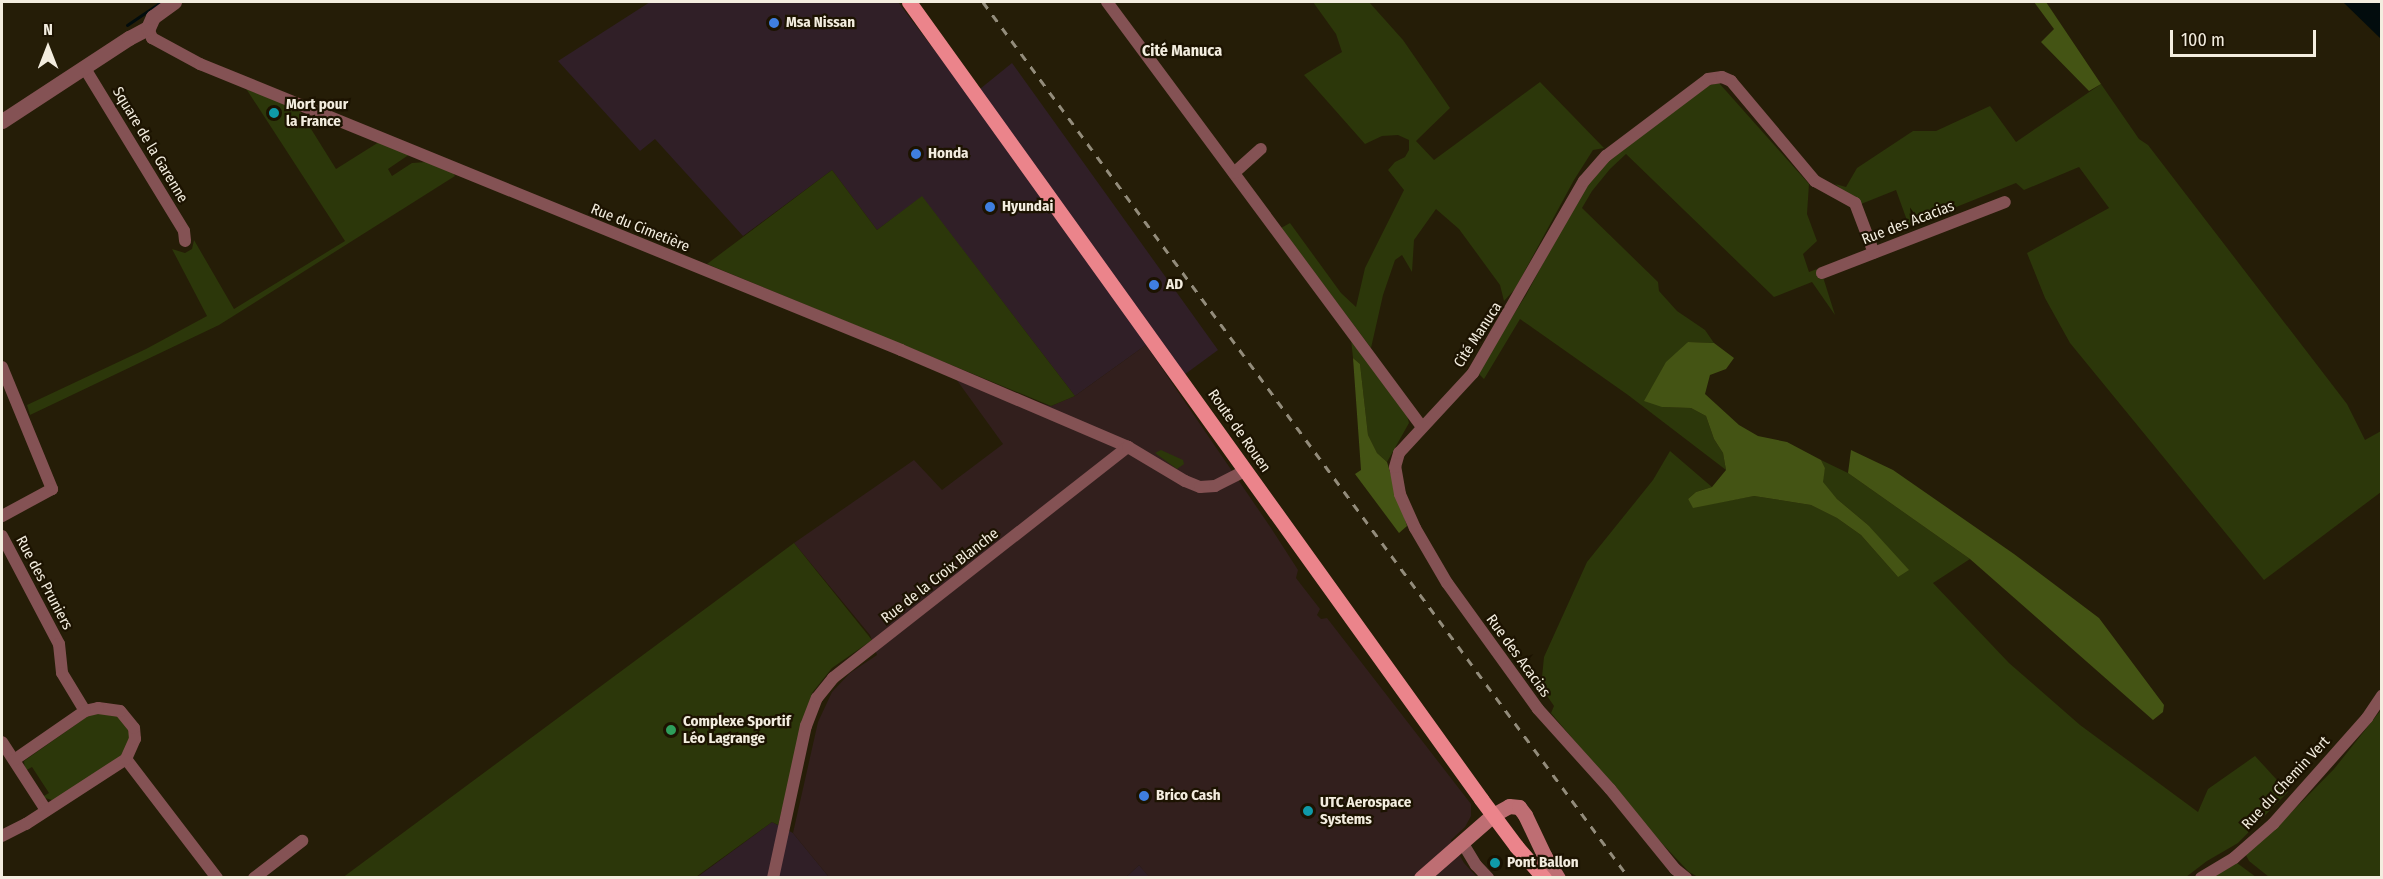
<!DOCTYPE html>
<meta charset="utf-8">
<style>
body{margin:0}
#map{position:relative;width:2383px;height:879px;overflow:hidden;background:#251d07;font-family:"Fira Sans Condensed",sans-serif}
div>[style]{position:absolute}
.commercial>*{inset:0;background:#301f27}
.industrial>*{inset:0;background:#321f1d}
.green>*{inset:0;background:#2c370a}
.forest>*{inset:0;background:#445414}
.water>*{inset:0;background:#020c0d}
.stream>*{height:3px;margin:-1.5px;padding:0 1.5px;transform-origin:1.5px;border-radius:1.5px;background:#020c0d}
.minor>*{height:12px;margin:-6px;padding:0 6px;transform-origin:6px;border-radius:6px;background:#845254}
.tertiary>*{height:15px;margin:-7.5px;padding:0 7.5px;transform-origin:7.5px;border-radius:7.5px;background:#845254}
.secondary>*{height:15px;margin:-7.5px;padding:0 7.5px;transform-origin:7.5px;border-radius:7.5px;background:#be6e73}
.primary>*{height:15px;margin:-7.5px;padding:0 7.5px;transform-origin:7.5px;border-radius:7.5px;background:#eb848b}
.rail>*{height:3px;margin-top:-1.5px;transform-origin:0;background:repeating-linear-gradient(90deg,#938c7b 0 8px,transparent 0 16px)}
.dots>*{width:16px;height:16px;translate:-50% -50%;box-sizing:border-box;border:3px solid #1c1301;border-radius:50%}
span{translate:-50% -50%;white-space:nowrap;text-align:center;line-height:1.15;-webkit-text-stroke:4.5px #1c1301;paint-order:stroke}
.poi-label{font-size:15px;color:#f3eddf;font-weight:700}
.left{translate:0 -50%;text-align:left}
.street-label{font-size:15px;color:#f3eddf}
.neighbourhood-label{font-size:16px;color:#f3eddf;font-weight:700}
.frame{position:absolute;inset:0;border:3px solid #f3eddf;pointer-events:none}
.north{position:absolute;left:18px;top:18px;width:60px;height:60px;-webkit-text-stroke:4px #1c1301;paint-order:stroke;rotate:0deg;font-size:16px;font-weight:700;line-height:24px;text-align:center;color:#f3eddf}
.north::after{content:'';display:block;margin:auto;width:21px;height:27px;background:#f3eddf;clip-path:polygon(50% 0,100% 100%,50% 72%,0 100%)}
.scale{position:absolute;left:2170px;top:30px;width:146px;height:27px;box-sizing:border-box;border:3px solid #f3eddf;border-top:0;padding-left:8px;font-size:18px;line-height:21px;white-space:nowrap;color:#f3eddf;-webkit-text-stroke:4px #1c1301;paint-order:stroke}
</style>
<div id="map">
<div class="commercial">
<i style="clip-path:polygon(650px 2px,898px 2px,970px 97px,1012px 63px,1218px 350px,1173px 383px,1146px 345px,1075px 396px,922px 197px,877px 230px,832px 170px,743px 236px,655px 139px,640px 151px,558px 61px)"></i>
<i style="clip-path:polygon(772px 822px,793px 833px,829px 877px,696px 878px)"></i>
<i style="clip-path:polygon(1139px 865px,1150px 877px,1125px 878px)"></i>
</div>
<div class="industrial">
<i style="clip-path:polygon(1146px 345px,1271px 528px,1298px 570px,1296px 578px,1320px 609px,1317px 615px,1321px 619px,1327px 618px,1471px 804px,1471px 816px,1465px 827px,1451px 840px,1464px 863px,1477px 877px,1150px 878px,1139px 865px,1125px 878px,829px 877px,793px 833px,818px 722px,832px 692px,850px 673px,877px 655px,870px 635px,794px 543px,914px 460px,942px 490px,1003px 444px,956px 379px,1051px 406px,1075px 396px)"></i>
</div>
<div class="green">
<i style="clip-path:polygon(1313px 2px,1369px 2px,1403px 40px,1450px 108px,1416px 141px,1434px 160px,1540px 82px,1604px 148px,1593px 150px,1574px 180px,1515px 289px,1504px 301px,1500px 285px,1459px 229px,1436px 209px,1414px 240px,1412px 272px,1402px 255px,1395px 260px,1383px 295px,1371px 348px,1281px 228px,1290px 223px,1341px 293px,1356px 307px,1365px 268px,1404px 190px,1388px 170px,1395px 162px,1405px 157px,1409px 150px,1409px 140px,1398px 135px,1382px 136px,1365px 144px,1304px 75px,1342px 52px,1336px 34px)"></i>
<i style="clip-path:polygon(1719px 83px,1809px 184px,1807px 214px,1817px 241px,1803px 254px,1809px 272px,1817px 269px,1823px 277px,1835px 315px,1812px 282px,1774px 297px,1626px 154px,1610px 169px,1592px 191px,1582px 208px,1658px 282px,1659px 291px,1677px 311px,1705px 330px,1714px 343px,1688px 342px,1662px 407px,1691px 408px,1706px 416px,1714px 439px,1723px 453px,1726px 470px,1628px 395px,1520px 319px,1484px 379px,1477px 372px,1526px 295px,1582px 191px,1608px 160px,1706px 86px)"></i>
<i style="clip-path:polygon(2101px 84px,2139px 139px,2148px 145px,2347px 404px,2365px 440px,2381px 431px,2381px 492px,2264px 580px,2070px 343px,2045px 298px,2027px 253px,2109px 208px,2079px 167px,2024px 190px,2016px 183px,1909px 226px,1896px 190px,1861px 204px,1835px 184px,1846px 187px,1857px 168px,1913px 131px,1936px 131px,1990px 106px,2016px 142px)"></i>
<i style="clip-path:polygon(245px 87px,298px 108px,336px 169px,379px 142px,410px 154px,388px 169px,392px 176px,412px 163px,426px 162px,452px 171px,455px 176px,219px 325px,30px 415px,27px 405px,146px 349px,207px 316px,172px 249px,185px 253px,192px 249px,194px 240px,234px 309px,345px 241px)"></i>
<i style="clip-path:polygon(832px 170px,877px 230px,922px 196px,1075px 396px,1051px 406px,707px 264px)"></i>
<i style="clip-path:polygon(1351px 339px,1406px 411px,1409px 423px,1387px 462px,1377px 453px,1368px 435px,1360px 364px,1353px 358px)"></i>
<i style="clip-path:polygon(1161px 450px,1183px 460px,1184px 464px,1177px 469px,1155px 453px)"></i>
<i style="clip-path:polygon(1670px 451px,1712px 487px,1696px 492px,1688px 499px,1693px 507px,1754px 496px,1811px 505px,1837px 518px,1861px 535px,1898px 577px,1868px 525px,1837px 499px,1822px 482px,1825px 468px,1821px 460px,1848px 473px,1970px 559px,1933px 583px,2009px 663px,2080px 725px,2198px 812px,2208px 789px,2255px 756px,2288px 792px,2238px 843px,2207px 861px,2186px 877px,1698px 877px,1689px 872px,1656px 837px,1551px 713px,1554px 706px,1541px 687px,1544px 657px,1587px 562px,1653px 480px)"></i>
<i style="clip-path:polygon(794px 543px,872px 640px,832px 668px,812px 693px,778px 825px,772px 822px,696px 877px,342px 878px)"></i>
<i style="clip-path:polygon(2381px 710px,2381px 877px,2269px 877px,2249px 861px,2245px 853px,2273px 831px,2334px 769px)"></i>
<i style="clip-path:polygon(116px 711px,131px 730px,128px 751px,55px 801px,42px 797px,49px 793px,32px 767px,25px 771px,24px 761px,91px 714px)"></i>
<i style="clip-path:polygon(2237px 863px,2256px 877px,2211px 878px)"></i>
</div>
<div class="forest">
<i style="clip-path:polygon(2034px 2px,2046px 2px,2101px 84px,2089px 91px,2041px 42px,2054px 29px)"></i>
<i style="clip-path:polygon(1688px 342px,1714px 343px,1734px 358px,1726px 369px,1710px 375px,1705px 394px,1739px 425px,1758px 436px,1787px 442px,1821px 460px,1825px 468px,1823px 482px,1837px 499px,1868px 525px,1909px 570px,1898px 577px,1861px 535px,1837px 518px,1811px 505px,1754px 496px,1693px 508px,1688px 499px,1696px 492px,1712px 487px,1726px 470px,1723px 453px,1714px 439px,1706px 416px,1691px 408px,1662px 407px,1644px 401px,1666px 362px)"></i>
<i style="clip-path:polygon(1353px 358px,1360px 364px,1368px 435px,1377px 453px,1387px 462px,1407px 526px,1399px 533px,1355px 474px,1361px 470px)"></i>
<i style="clip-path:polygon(1851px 450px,1893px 470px,2014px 554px,2099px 618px,2164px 705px,2163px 712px,2153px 720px,1970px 559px,1848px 473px)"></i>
</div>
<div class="water">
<i style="clip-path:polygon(2343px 2px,2381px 2px,2381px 39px)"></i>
</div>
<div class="stream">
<i style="left:127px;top:25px;width:41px;rotate:-34.1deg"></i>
</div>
<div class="minor">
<i style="left:1107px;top:2px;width:529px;rotate:53.46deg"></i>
<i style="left:148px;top:28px;width:11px;rotate:68deg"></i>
<i style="left:152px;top:38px;width:55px;rotate:28.4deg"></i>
<i style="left:200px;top:64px;width:757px;rotate:22.19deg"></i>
<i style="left:901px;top:350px;width:247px;rotate:23.1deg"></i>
<i style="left:84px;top:67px;width:192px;rotate:58.6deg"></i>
<i style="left:184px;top:231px;width:10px;rotate:84deg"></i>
<i style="left:1234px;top:173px;width:36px;rotate:-42deg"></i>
<i style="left:1822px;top:273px;width:196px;rotate:-21.2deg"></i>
<i style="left:2px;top:367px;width:132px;rotate:67.7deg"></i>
<i style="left:52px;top:489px;width:57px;rotate:151.6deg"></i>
<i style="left:2px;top:536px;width:122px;rotate:62.2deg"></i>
<i style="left:59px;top:644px;width:29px;rotate:84deg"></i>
<i style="left:62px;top:673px;width:44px;rotate:58.8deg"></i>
<i style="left:2px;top:742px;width:81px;rotate:57.1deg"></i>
<i style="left:126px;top:759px;width:150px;rotate:52.6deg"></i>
<i style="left:2px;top:836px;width:27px;rotate:-27deg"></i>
<i style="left:26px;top:824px;width:119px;rotate:-33deg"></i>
<i style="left:126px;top:759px;width:22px;rotate:-66deg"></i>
<i style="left:135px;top:739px;width:11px;rotate:-95deg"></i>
<i style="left:134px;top:728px;width:22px;rotate:-129deg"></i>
<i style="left:120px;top:711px;width:22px;rotate:-172deg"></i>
<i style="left:98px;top:708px;width:13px;rotate:167deg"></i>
<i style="left:85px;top:711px;width:86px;rotate:145.4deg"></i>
<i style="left:1462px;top:842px;width:27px;rotate:59deg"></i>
<i style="left:1476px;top:865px;width:18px;rotate:47deg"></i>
<i style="left:254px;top:878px;width:61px;rotate:-37.6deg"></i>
<i style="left:773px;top:878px;width:156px;rotate:-77.8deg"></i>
<i style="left:806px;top:726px;width:30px;rotate:-69deg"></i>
<i style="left:817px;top:698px;width:26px;rotate:-51deg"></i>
<i style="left:833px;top:678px;width:375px;rotate:-38.1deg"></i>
<i style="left:1128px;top:447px;width:66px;rotate:30.8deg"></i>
<i style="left:1185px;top:481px;width:16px;rotate:22deg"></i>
<i style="left:1200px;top:487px;width:15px;rotate:-4deg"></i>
<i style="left:1215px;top:486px;width:34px;rotate:-27deg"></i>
<i style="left:1686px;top:878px;width:14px;rotate:-141deg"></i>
<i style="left:1675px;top:869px;width:103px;rotate:-129.1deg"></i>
<i style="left:1610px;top:789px;width:108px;rotate:-132deg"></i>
<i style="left:1538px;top:709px;width:155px;rotate:-125.8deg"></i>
<i style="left:1447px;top:583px;width:64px;rotate:-120.2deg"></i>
<i style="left:1415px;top:528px;width:37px;rotate:-114deg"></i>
<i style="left:1400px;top:494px;width:27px;rotate:-100deg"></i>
<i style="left:1395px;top:467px;width:15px;rotate:-74deg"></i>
<i style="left:1399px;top:453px;width:109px;rotate:-47.2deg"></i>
<i style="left:1473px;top:373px;width:222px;rotate:-60deg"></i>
<i style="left:1584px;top:181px;width:33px;rotate:-49deg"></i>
<i style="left:1606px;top:156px;width:128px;rotate:-37deg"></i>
<i style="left:1708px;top:79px;width:14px;rotate:-8deg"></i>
<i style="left:1722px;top:77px;width:10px;rotate:24deg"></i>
<i style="left:1731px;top:81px;width:131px;rotate:50deg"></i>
<i style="left:1815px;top:181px;width:46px;rotate:28.8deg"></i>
<i style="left:1855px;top:203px;width:53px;rotate:69.2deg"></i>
<i style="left:2201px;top:878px;width:39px;rotate:-31deg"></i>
<i style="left:2234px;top:858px;width:52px;rotate:-41.1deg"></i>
<i style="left:2273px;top:824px;width:142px;rotate:-48.4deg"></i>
<i style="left:2367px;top:718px;width:27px;rotate:-56deg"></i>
</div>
<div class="tertiary">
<i style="left:2px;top:121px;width:152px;rotate:-33.2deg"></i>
<i style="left:129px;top:38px;width:21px;rotate:-28deg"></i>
<i style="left:148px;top:28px;width:12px;rotate:-66deg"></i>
<i style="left:153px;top:17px;width:26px;rotate:-36deg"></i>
</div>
<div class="secondary">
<i style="left:1421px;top:878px;width:96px;rotate:-41.2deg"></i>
<i style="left:1493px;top:815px;width:18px;rotate:-29deg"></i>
<i style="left:1509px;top:806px;width:10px;rotate:6deg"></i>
<i style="left:1519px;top:807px;width:10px;rotate:53deg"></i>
<i style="left:1525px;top:815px;width:44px;rotate:64.6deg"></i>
<i style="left:1544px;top:855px;width:27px;rotate:59deg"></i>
</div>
<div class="primary">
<i style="left:909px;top:2px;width:981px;rotate:54.33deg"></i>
<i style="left:1481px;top:799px;width:59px;rotate:53.3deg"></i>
<i style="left:1516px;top:846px;width:43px;rotate:48.8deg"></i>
</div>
<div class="rail">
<i style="left:983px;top:2px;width:1088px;rotate:53.59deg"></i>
</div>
<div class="dots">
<i style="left:774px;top:23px;background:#3f7fe0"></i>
<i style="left:274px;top:113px;background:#0f9aa8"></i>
<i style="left:916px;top:154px;background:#3f7fe0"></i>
<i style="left:990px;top:207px;background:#3f7fe0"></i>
<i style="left:1154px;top:285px;background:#3f7fe0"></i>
<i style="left:671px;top:730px;background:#2e9e5b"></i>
<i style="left:1144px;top:796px;background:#3f7fe0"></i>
<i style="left:1308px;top:811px;background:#0f9aa8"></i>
<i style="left:1495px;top:863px;background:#0f9aa8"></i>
</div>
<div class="poi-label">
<span class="left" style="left:786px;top:23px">Msa Nissan</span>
<span class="left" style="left:286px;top:113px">Mort pour<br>la France</span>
<span class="left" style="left:928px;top:154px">Honda</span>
<span class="left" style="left:1002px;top:207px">Hyundai</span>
<span class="left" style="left:1166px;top:285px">AD</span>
<span class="left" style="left:683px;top:730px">Complexe Sportif<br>Léo Lagrange</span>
<span class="left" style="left:1156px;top:796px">Brico Cash</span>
<span class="left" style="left:1320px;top:811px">UTC Aerospace<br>Systems</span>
<span class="left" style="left:1507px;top:863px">Pont Ballon</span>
</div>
<div class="street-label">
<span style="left:150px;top:145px;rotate:59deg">Square de la Garenne</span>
<span style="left:1908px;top:223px;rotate:-21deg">Rue des Acacias</span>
<span style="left:640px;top:228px;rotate:22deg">Rue du Cimetière</span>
<span style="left:1478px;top:335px;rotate:-57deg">Cité Manuca</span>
<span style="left:1239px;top:431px;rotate:55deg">Route de Rouen</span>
<span style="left:940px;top:576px;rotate:-38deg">Rue de la Croix Blanche</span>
<span style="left:44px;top:583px;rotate:62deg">Rue des Pruniers</span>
<span style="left:1518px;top:656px;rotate:54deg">Rue des Acacias</span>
<span style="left:2286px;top:783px;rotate:-47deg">Rue du Chemin Vert</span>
</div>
<div class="neighbourhood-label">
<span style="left:1182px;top:51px">Cité Manuca</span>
</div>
<div class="frame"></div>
<div class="north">N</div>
<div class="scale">100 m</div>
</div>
